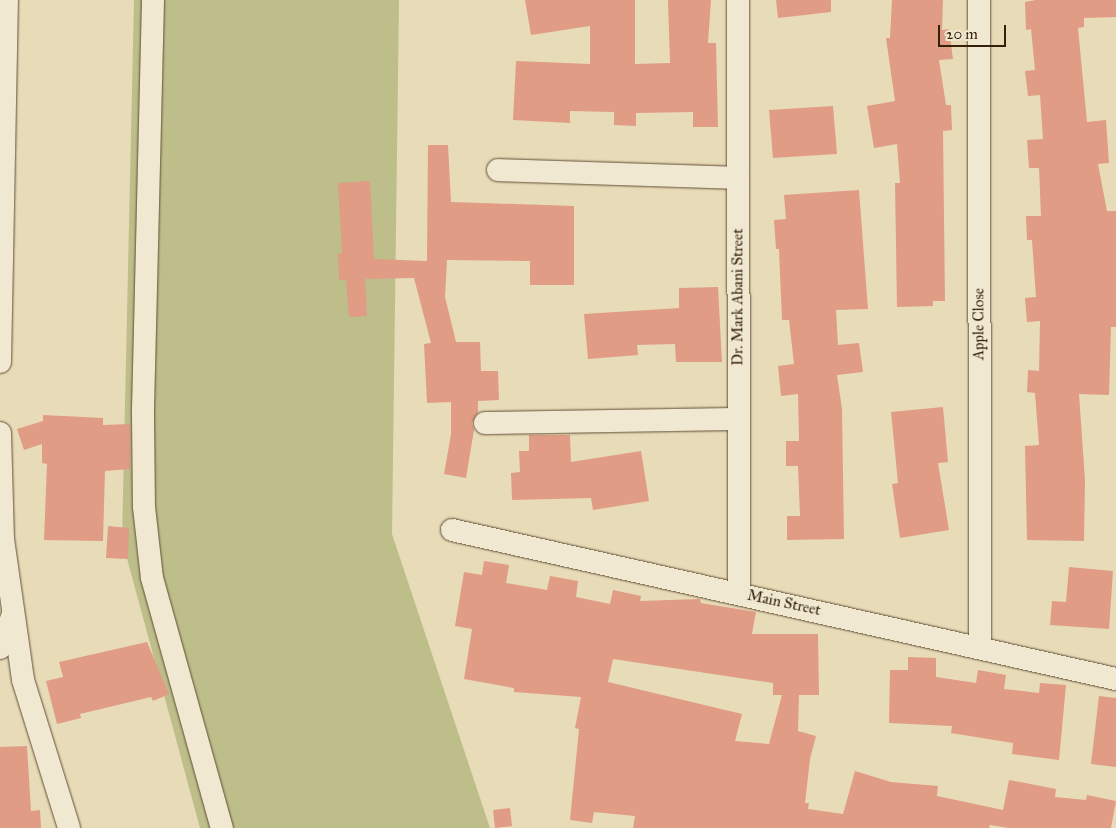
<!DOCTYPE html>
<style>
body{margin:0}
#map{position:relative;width:1116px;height:828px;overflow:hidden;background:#e8dbb8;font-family:"IM FELL Great Primer",serif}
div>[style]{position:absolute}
.green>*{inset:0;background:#bdbe8a}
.building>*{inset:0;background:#e09c85}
.roads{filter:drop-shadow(0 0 1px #624f35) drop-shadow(0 0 1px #624f35)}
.street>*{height:22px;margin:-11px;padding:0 11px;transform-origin:11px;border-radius:11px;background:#f0e8d1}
span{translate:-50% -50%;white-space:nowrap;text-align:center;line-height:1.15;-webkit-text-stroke:4px #f0e8d1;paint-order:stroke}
.street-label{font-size:15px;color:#352009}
.scale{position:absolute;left:938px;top:25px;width:68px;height:22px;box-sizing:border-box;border:2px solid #352009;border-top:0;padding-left:6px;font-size:15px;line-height:18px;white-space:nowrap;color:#352009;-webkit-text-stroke:4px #f0e8d1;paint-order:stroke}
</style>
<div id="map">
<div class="green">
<i style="clip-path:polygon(134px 0,399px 0,392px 534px,490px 828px,200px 828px,122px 540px)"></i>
</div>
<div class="building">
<i style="clip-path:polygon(525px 0,635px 0,635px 64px,670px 63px,668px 0,711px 0,708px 43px,716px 43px,718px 127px,693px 127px,693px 112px,636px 113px,636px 126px,614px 125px,614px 112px,570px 111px,570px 123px,513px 120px,516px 61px,590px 64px,590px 26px,531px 35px)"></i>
<i style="clip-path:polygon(776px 0,831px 0,831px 12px,778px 18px)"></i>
<i style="clip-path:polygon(892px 0,943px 0,942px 30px,949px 29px,953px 59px,939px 60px,946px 105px,951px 105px,952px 130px,943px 131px,945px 301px,933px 301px,933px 306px,897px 307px,895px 183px,900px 183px,897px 144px,874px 148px,867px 106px,895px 101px,886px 38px,890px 38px)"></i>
<i style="clip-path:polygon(1036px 0,1116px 0,1116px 17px,1084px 18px,1084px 27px,1078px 28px,1087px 122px,1106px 120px,1109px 163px,1098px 164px,1107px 211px,1116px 211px,1116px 327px,1111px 327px,1109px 395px,1079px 394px,1085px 480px,1084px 541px,1027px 540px,1025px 446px,1039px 445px,1035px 393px,1027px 392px,1028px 370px,1039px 371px,1040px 321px,1027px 322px,1025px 298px,1036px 297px,1032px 240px,1027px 240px,1026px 216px,1041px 216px,1039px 168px,1029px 168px,1027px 140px,1043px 139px,1040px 95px,1028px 96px,1025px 71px,1035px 70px,1031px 29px,1026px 30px,1025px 2px)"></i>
<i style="clip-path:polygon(833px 106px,837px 154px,773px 158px,769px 110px)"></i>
<i style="clip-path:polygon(428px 145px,448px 145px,451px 202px,574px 206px,574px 285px,530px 285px,530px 261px,447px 260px,445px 297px,456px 342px,480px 342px,481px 371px,498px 371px,499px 400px,478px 401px,478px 412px,472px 423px,474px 430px,466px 478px,444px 474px,451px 434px,451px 402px,427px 403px,424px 344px,431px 343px,414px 278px,365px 279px,367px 316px,349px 317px,346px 280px,339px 280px,338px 253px,342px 253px,338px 183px,370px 181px,374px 259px,427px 261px)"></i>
<i style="clip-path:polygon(859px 190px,868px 309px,836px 310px,838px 345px,859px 343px,863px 372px,837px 375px,842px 409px,844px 539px,787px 540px,787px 516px,800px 516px,798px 466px,786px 466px,786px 441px,799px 441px,798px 394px,781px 396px,778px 366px,794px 364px,789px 320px,782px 320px,779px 249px,776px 249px,774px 220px,786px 219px,784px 195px)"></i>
<i style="clip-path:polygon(718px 287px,722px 362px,676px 362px,675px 344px,637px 345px,638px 355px,588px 359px,584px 314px,679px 308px,679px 288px)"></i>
<i style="clip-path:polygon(943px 407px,948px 462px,938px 463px,949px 530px,900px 538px,892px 484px,898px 483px,891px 412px)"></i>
<i style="clip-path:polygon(43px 415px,103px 418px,103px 425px,130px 424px,130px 469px,105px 471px,103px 541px,44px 540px,47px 464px,42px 463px,42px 444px,24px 450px,17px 429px,43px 421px)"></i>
<i style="clip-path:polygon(529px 435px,570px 435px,571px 462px,641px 451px,649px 501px,593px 510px,591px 498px,512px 500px,511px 473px,520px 472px,519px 451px,529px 451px)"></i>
<i style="clip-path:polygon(108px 526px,129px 528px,128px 559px,106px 558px)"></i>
<i style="clip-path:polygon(evenodd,484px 561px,509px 565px,506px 583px,547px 590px,550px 576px,578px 581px,576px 597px,610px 604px,613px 590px,641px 596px,640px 601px,700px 599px,701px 603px,756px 612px,752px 634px,818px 634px,819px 695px,799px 695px,798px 731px,816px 736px,810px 759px,805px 803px,809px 803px,808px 809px,843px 814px,855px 771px,891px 782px,938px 786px,937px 796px,1003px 810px,1009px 780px,1056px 789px,1055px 797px,1086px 800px,1087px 795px,1116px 801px,1111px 828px,1009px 828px,990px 825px,989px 828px,633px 828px,635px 816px,594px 812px,592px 823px,570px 820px,579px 729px,575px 728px,581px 697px,514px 692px,514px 688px,464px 679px,472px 629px,455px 626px,464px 572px,482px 575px,484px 561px,613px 659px,773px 683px,773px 695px,782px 695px,769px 744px,735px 741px,742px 714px,608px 682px,613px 659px)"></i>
<i style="clip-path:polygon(1069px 567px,1113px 571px,1109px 629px,1050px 625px,1052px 601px,1066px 602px)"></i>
<i style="clip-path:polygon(147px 642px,169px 694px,153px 701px,151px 697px,80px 714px,81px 718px,57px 724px,46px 681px,63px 677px,59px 662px)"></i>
<i style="clip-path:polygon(908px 657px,936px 658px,936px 677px,976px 683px,978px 670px,1006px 675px,1004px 689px,1039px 693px,1040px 683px,1066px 685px,1059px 760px,1012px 754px,1013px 743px,951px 733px,952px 726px,889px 723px,890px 670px,908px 670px)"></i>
<i style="clip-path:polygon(1099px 696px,1116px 698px,1116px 767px,1091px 764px)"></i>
<i style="clip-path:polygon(27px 746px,31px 811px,40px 810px,41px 828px,0 828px,0 747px)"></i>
<i style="clip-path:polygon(510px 808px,512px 826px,495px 828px,493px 810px)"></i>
</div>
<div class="roads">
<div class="street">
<i style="left:153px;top:0;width:415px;rotate:91.4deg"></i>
<i style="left:143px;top:415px;width:92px;rotate:89.4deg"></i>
<i style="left:144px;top:507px;width:71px;rotate:83.6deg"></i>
<i style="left:152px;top:578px;width:260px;rotate:74.4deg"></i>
<i style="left:738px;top:0;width:593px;rotate:89.9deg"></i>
<i style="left:979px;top:0;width:648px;rotate:89.91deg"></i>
<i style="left:498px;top:170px;width:240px;rotate:1.9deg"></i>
<i style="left:0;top:362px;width:362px;rotate:-88.9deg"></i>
<i style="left:485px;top:423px;width:253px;rotate:-0.9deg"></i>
<i style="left:0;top:433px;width:106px;rotate:88.4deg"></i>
<i style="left:3px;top:539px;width:142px;rotate:81.9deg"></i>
<i style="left:23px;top:680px;width:155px;rotate:72.7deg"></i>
<i style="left:452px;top:530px;width:681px;rotate:12.65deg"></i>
<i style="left:0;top:648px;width:36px;rotate:-69deg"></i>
</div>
</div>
<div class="street-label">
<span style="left:738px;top:297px;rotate:-90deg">Dr. Mark Abani Street</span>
<span style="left:979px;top:324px;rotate:-90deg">Apple Close</span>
<span style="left:784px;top:603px;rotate:12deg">Main Street</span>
</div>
<div class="scale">20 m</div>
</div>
